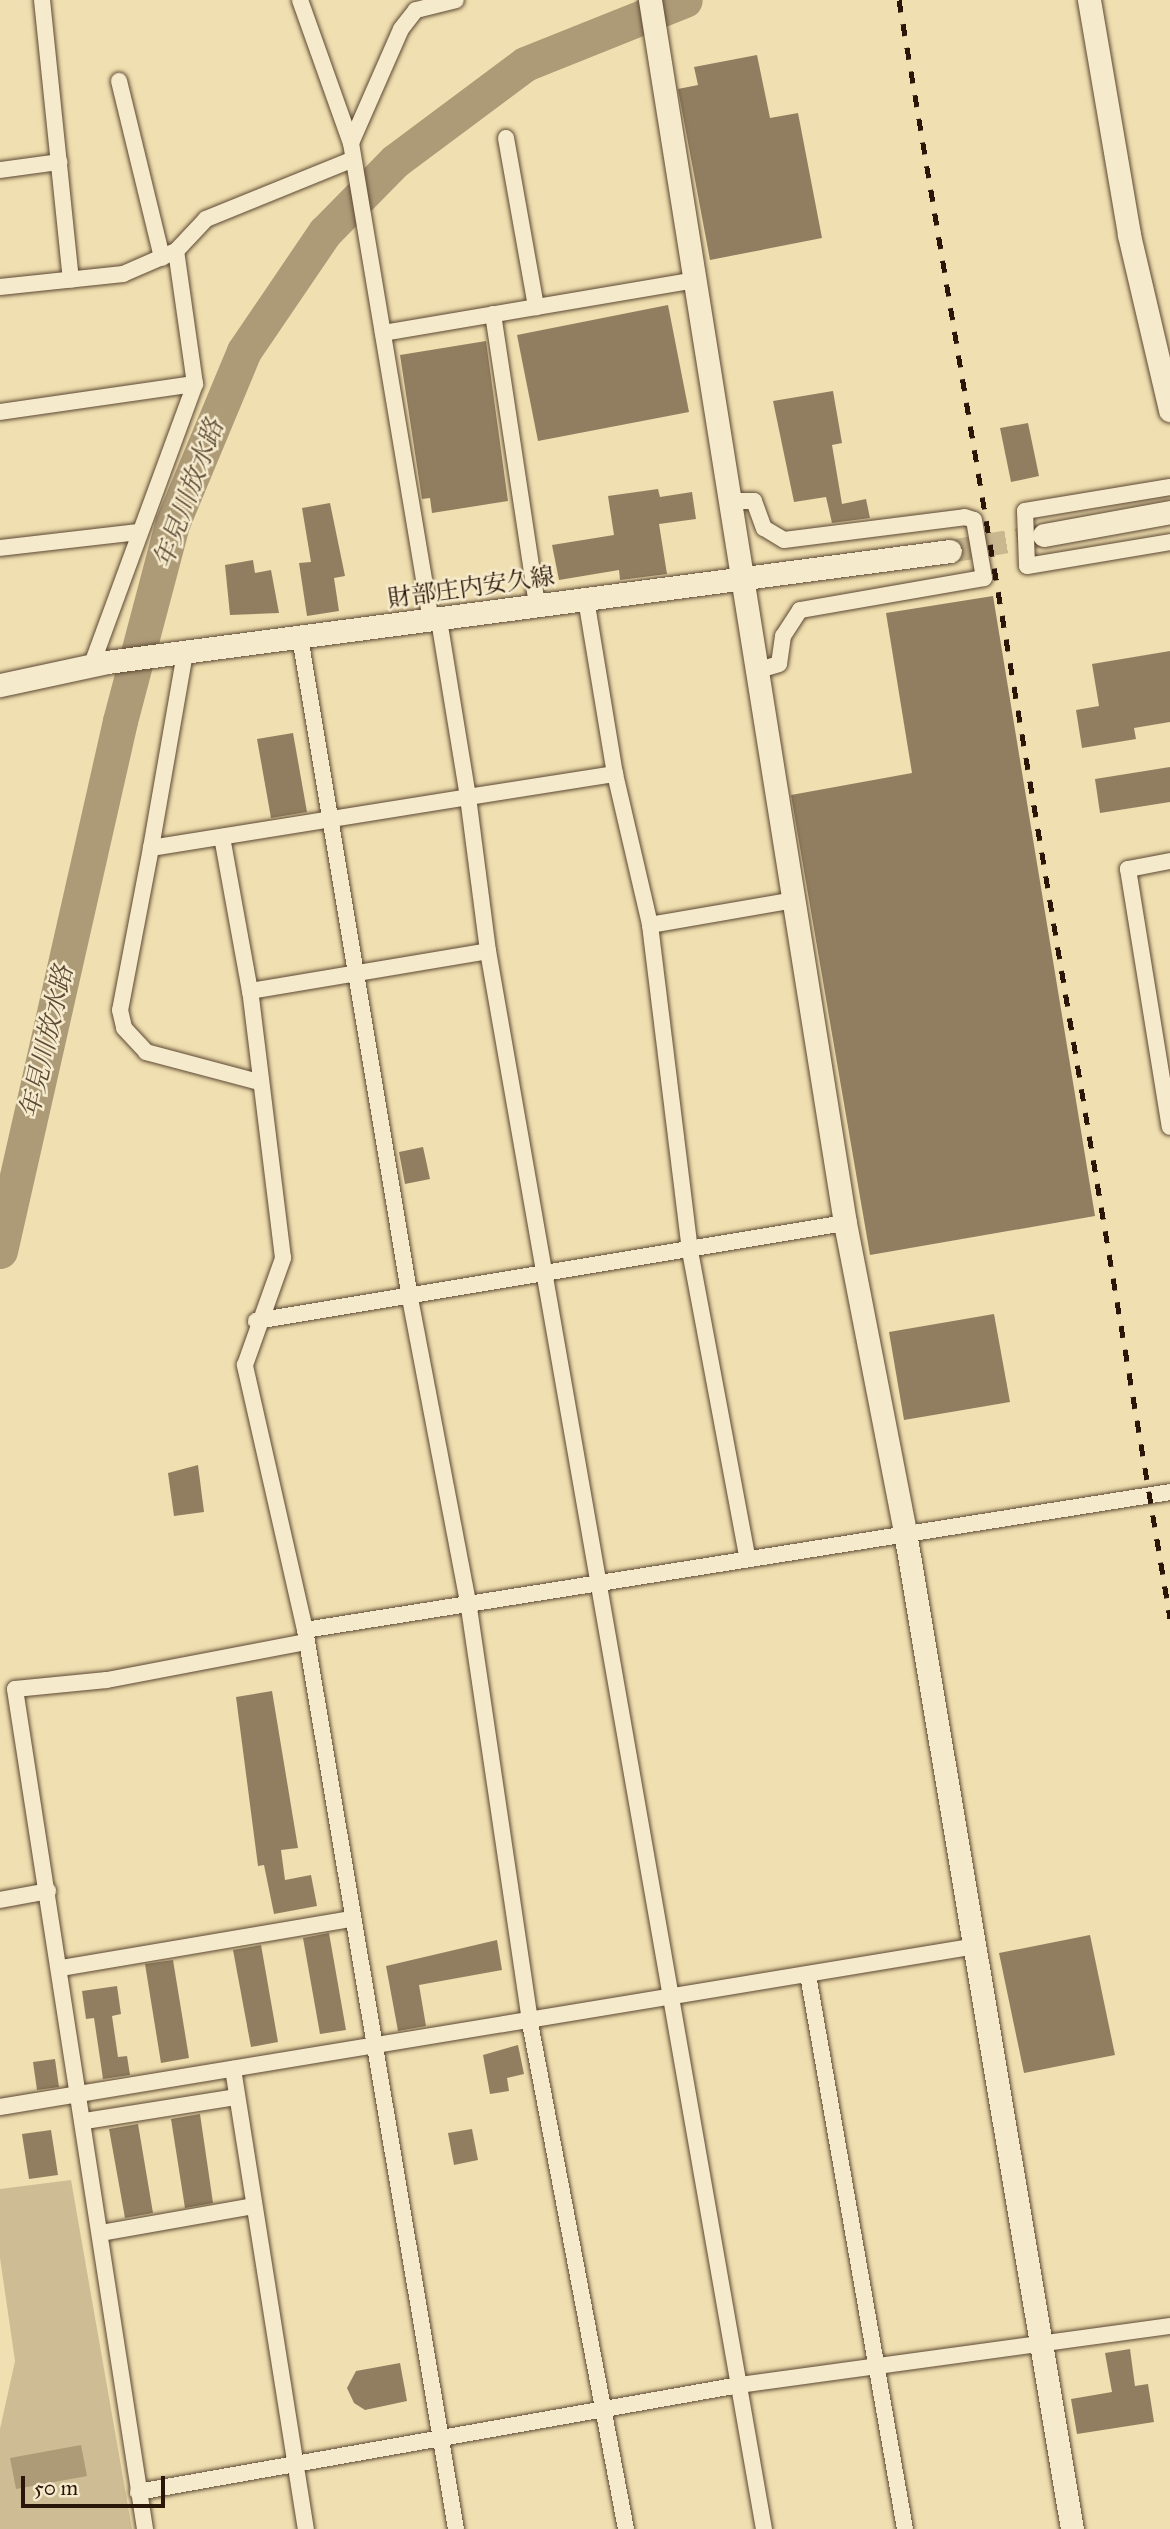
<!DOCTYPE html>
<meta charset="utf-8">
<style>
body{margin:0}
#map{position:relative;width:1170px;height:2529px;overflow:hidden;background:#f0dfb0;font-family:"IM FELL Great Primer","Noto Serif JP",serif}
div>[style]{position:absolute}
.green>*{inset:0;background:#cebd94}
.water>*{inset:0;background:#ad9a77}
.river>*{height:35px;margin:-17.5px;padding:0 17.5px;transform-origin:17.5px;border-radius:17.5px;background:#ad9a77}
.building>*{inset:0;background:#917e60}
.secondary-tunnel>*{height:23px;margin-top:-11.5px;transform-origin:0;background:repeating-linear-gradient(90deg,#c8b78f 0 23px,transparent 0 34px)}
.roads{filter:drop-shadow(0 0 2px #5c4833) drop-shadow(0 0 2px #5c4833)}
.street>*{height:16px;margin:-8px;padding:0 8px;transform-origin:8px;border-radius:8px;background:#f5eacc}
.secondary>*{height:23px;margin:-11.5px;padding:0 11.5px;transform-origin:11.5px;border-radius:11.5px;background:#f5eacc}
.rail>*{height:5px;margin-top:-2.5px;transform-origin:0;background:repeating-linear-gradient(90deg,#2a1509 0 12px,transparent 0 24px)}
span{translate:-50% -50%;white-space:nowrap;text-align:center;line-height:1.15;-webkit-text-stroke:5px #f5eacc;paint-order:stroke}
.street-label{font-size:24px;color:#2a1509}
.water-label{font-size:26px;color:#5e4a35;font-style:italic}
.scale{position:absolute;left:21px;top:2476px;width:144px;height:32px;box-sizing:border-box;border:4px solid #2a1509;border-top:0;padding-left:9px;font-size:21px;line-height:24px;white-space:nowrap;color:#2a1509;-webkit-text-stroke:5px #f5eacc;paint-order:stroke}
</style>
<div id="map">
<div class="green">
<i style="clip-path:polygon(71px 2180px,132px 2529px,0 2529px,0 2429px,15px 2361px,0 2258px,0 2189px)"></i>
</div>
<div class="water">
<i style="clip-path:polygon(81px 2445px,87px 2476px,16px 2489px,10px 2458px)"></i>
</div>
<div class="river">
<i style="left:0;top:1251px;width:543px;rotate:-77.24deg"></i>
<i style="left:120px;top:721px;width:204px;rotate:-75.2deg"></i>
<i style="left:172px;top:524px;width:187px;rotate:-67.4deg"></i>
<i style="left:244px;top:351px;width:144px;rotate:-55.8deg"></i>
<i style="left:325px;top:232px;width:100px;rotate:-45.4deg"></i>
<i style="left:395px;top:161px;width:162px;rotate:-36.7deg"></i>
<i style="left:525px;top:64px;width:172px;rotate:-21.8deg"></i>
</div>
<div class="building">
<i style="clip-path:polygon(757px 55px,770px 118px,798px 113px,822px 238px,710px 260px,678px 89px,698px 85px,694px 67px)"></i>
<i style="clip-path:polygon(668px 305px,689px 412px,538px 441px,517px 335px)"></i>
<i style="clip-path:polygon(486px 341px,508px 501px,432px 513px,430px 498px,422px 499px,400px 355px)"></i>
<i style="clip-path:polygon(833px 391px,842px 443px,832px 445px,842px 504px,866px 499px,870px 518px,832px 523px,826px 497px,794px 502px,773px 401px)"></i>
<i style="clip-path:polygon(1028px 423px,1039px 476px,1011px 482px,1000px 428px)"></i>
<i style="clip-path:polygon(658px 489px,660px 497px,692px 492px,696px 519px,659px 524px,667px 574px,620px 580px,619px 570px,559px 580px,552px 545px,614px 535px,608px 496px)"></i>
<i style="clip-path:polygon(330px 503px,345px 576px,334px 578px,339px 611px,307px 616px,299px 563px,311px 562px,302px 508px)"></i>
<i style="clip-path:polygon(253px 560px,255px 573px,271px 570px,279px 613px,230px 615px,225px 565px)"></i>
<i style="clip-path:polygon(993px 596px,1095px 1216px,870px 1255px,791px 795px,912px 773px,886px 613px)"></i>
<i style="clip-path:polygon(1170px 651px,1170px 722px,1134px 728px,1136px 739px,1082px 748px,1076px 710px,1099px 706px,1092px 664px)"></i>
<i style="clip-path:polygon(293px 733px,307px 812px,271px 818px,257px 739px)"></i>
<i style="clip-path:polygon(1170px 767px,1170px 802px,1100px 813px,1095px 779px)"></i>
<i style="clip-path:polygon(423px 1147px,430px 1179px,405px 1184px,399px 1152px)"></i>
<i style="clip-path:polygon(994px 1314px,1010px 1402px,904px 1420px,889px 1332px)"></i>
<i style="clip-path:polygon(198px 1465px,204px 1512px,174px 1516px,168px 1473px)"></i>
<i style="clip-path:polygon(272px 1691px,298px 1848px,281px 1850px,285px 1880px,311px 1875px,317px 1906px,274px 1914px,264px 1865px,258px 1866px,236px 1697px)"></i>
<i style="clip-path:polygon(329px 1933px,346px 2030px,320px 2034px,303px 1938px)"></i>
<i style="clip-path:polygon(1090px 1935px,1115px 2055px,1024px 2073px,999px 1953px)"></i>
<i style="clip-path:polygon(497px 1940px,502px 1970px,419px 1985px,426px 2026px,398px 2031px,386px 1966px)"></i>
<i style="clip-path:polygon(261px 1945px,278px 2042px,251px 2047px,233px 1950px)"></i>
<i style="clip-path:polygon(173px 1960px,189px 2058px,161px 2063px,145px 1964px)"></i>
<i style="clip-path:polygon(117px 1986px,121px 2014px,112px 2016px,118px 2057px,127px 2056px,130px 2075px,103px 2079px,94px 2018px,86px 2019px,82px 1991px)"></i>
<i style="clip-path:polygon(518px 2045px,524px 2074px,507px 2078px,509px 2091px,490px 2094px,483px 2055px)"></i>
<i style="clip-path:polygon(55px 2059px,59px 2087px,37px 2090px,33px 2062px)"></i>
<i style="clip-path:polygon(200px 2114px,213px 2203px,185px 2208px,171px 2119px)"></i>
<i style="clip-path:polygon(138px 2124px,153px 2213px,125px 2218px,109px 2129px)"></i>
<i style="clip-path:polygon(472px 2129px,478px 2160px,454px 2165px,448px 2133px)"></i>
<i style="clip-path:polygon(51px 2130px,58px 2175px,29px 2179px,22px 2134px)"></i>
<i style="clip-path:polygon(1130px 2349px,1135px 2386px,1148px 2384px,1154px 2422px,1077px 2434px,1071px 2399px,1112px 2392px,1105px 2353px)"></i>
<i style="clip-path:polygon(400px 2363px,407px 2401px,365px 2410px,354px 2403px,347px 2388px,356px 2371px)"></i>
</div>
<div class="secondary-tunnel">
<i style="left:950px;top:551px;width:95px;rotate:-9.7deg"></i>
</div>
<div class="roads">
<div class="street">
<i style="left:42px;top:0;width:281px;rotate:84.1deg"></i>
<i style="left:300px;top:0;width:152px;rotate:70.4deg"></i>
<i style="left:351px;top:143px;width:484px;rotate:80.5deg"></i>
<i style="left:119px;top:81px;width:182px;rotate:76.3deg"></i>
<i style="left:506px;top:138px;width:172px;rotate:79.9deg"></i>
<i style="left:351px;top:143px;width:124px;rotate:-66.3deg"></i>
<i style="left:401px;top:29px;width:24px;rotate:-52deg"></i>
<i style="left:416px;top:10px;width:41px;rotate:-14deg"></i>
<i style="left:0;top:170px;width:60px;rotate:-7.7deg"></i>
<i style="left:0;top:287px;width:124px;rotate:-6deg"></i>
<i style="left:123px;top:274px;width:58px;rotate:-23.5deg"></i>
<i style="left:176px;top:251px;width:44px;rotate:-46.8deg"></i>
<i style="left:206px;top:219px;width:157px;rotate:-22.1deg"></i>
<i style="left:493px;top:314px;width:295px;rotate:81.4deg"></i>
<i style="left:383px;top:333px;width:316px;rotate:-9.6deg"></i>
<i style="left:0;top:412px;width:197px;rotate:-8.2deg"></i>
<i style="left:1170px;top:487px;width:147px;rotate:170.6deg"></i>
<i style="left:1025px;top:511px;width:55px;rotate:87.9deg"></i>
<i style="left:1027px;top:566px;width:145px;rotate:-9.5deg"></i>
<i style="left:732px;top:501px;width:22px"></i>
<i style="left:754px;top:501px;width:29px;rotate:70deg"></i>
<i style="left:764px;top:528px;width:23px;rotate:31deg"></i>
<i style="left:784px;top:540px;width:182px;rotate:-7.2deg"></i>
<i style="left:965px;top:517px;width:9px;rotate:18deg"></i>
<i style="left:974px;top:520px;width:59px;rotate:80.2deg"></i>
<i style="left:984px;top:578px;width:187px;rotate:170.1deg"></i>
<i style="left:800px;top:610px;width:31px;rotate:123deg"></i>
<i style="left:783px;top:636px;width:28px;rotate:98deg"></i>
<i style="left:779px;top:664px;width:21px;rotate:163deg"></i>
<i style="left:0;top:548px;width:140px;rotate:-6.6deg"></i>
<i style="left:586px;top:599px;width:177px;rotate:80.6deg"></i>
<i style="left:300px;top:637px;width:670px;rotate:80.55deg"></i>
<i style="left:410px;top:1298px;width:309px;rotate:79.2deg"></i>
<i style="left:468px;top:1601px;width:427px;rotate:81.6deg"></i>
<i style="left:530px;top:2023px;width:515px;rotate:79.26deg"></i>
<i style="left:185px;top:653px;width:198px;rotate:99.9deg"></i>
<i style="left:151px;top:848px;width:321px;rotate:-9.1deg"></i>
<i style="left:468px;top:797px;width:180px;rotate:-99.3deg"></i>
<i style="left:92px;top:664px;width:298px;rotate:-69.8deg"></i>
<i style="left:195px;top:384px;width:134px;rotate:-98.1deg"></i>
<i style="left:222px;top:837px;width:157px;rotate:79.7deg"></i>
<i style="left:151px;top:848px;width:165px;rotate:100.8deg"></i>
<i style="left:120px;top:1010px;width:18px;rotate:77deg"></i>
<i style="left:124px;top:1028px;width:33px;rotate:47deg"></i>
<i style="left:146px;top:1052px;width:117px;rotate:14.9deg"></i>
<i style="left:1170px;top:861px;width:43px;rotate:169.2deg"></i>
<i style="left:1128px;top:869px;width:261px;rotate:80.8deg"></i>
<i style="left:650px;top:925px;width:328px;rotate:83deg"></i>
<i style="left:690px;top:1251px;width:311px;rotate:79.4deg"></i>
<i style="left:488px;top:951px;width:1602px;rotate:80.08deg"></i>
<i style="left:256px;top:1321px;width:597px;rotate:-9.45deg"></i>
<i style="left:305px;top:1630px;width:876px;rotate:-9.06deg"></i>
<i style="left:0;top:1900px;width:49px;rotate:-10.6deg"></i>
<i style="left:61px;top:1968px;width:294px;rotate:-9.6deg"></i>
<i style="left:808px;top:1975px;width:562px;rotate:80.07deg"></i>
<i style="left:233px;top:2069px;width:466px;rotate:81deg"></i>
<i style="left:0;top:2107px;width:984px;rotate:-9.36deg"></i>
<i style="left:85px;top:2121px;width:154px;rotate:-9deg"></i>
<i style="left:101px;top:2233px;width:155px;rotate:-10deg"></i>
<i style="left:138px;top:2492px;width:610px;rotate:-10.09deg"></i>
<i style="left:739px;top:2385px;width:435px;rotate:-7.8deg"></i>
<i style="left:145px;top:2529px;width:850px;rotate:-98.8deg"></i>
<i style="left:15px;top:1689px;width:92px;rotate:-5.6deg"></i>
<i style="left:107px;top:1680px;width:203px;rotate:-10.8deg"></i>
<i style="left:456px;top:2529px;width:912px;rotate:-99.53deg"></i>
<i style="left:305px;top:1630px;width:272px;rotate:-102.8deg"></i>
<i style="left:245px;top:1365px;width:114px;rotate:-70.4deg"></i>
<i style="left:283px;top:1258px;width:269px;rotate:-97deg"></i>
<i style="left:250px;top:991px;width:241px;rotate:-9.5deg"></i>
<i style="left:488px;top:951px;width:155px;rotate:-97.4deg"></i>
<i style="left:468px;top:797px;width:149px;rotate:-8.9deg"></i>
<i style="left:615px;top:774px;width:155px;rotate:76.9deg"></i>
<i style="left:650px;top:925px;width:146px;rotate:-9.8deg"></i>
</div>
<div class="secondary">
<i style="left:650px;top:0;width:1238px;rotate:80.94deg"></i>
<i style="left:845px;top:1223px;width:315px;rotate:79deg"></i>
<i style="left:905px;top:1532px;width:1011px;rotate:80.49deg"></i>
<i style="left:1089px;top:0;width:238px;rotate:80.3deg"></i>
<i style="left:1129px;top:235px;width:180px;rotate:76.8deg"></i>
<i style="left:1044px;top:535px;width:128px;rotate:-10.3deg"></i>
<i style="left:0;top:685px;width:109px;rotate:-12.1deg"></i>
<i style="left:107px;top:662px;width:850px;rotate:-7.5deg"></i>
</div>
</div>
<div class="rail">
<i style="left:899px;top:0;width:1641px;rotate:80.49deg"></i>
</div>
<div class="street-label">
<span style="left:471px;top:588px;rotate:-8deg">財部庄内安久線</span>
</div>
<div class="water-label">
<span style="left:189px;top:494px;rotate:-70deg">年見川放水路</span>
<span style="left:47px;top:1042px;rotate:-77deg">年見川放水路</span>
</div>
<div class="scale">50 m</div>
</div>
